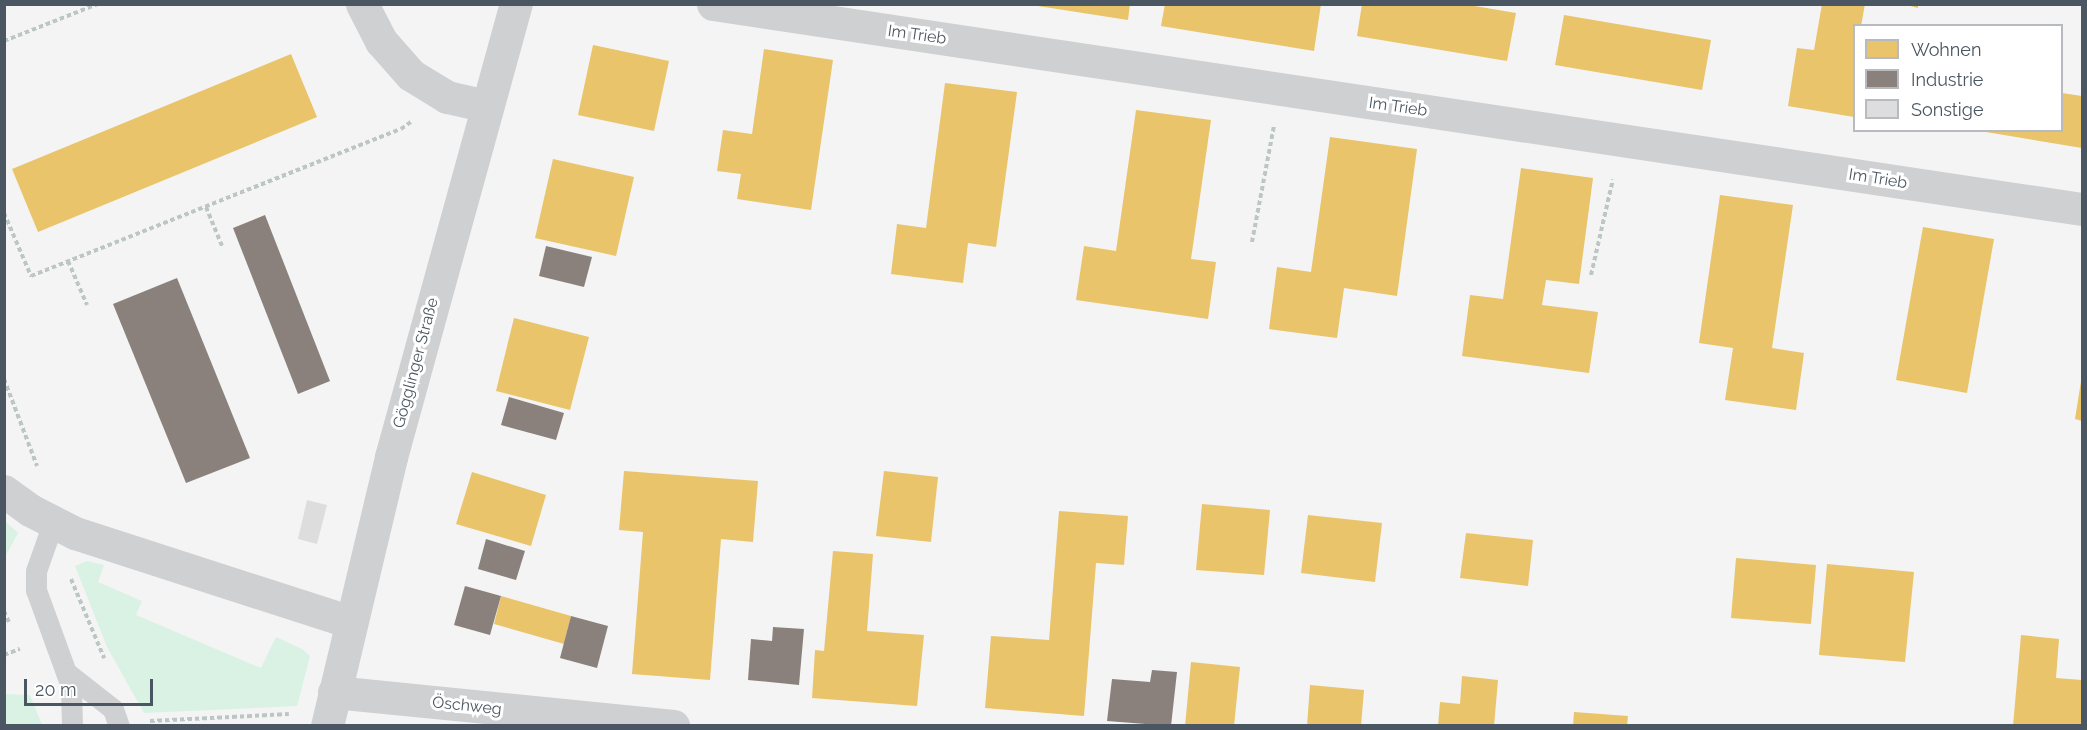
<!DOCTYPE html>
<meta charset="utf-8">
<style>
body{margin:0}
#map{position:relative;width:2087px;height:730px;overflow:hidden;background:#f4f4f4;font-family:Raleway,sans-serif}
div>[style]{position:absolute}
.green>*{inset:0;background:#d9f2e3}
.homes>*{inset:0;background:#e9c46a}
.industry>*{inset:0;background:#8a817c}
.building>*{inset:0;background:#ddddde}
.path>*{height:4px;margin-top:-2px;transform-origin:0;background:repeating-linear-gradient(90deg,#bcc7c4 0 4.5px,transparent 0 7.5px)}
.service>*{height:21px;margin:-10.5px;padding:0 10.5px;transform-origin:10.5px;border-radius:10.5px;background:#ced0d2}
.minor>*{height:33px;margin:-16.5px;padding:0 16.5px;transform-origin:16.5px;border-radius:16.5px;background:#ced0d2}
.tertiary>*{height:33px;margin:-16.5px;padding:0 16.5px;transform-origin:16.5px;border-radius:16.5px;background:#ced0d2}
span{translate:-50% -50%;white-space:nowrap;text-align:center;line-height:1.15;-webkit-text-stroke:6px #fff;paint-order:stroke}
.street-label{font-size:16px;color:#4a5661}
.frame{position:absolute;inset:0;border:6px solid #4a5661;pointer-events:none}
.legend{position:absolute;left:1853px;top:24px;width:210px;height:108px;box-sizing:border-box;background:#fff;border:2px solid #b7bbc0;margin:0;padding:8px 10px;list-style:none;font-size:18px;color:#4a5661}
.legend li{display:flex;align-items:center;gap:12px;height:30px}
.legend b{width:30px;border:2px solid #b7bbc0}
.scale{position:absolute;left:24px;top:679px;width:129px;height:27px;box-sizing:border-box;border:3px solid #4a5661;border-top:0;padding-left:8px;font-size:18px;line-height:21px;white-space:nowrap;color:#4a5661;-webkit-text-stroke:4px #fff;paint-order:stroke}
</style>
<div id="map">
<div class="green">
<i style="clip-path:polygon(5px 521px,18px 533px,5px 557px)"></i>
<i style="clip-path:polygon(87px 561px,104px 565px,98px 582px,142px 601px,136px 615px,261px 668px,276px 637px,302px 649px,310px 656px,297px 706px,144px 713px,107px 647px,75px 566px)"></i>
<i style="clip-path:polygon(5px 694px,30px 695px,42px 725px,5px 725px)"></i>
</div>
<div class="homes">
<i style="clip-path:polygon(1025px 4px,1130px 4px,1128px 20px)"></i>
<i style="clip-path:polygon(1165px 4px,1321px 4px,1314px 51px,1161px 26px)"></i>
<i style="clip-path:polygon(1362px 4px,1463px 4px,1516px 13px,1507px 61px,1357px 36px)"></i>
<i style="clip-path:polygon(1822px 4px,1865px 4px,1861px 26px,1854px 26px,1854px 117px,1788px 106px,1797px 48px,1814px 50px)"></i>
<i style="clip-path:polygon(1903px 4px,1918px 4px,1918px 8px)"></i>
<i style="clip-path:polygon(1564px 15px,1711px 40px,1702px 90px,1555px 65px)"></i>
<i style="clip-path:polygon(593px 45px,669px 61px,654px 131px,578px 115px)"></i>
<i style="clip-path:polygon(764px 49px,833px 60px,811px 210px,737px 199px,741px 174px,717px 171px,723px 130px,752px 134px)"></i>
<i style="clip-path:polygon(291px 54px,317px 117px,38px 232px,12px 169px)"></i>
<i style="clip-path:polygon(945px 83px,1017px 92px,996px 247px,968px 243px,963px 283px,891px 274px,897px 224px,926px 228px)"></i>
<i style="clip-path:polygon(2062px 93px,2082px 96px,2082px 148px,1986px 132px,2062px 130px)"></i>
<i style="clip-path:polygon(1136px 110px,1211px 120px,1191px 259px,1216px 262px,1208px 319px,1076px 300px,1084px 246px,1116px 251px)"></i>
<i style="clip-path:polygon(1330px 137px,1417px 149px,1397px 296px,1344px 288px,1337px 338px,1269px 329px,1277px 267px,1311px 272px)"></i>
<i style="clip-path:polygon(553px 159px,634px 177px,616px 256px,535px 238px)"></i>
<i style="clip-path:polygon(1521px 168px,1593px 178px,1579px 284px,1546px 280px,1542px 305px,1598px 312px,1589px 373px,1462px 356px,1470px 295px,1503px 299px)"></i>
<i style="clip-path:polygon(1720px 195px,1793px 205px,1772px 348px,1804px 353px,1796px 410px,1725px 400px,1733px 348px,1699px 343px)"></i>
<i style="clip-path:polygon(1923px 227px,1994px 239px,1967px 393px,1896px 380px)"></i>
<i style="clip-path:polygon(514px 318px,589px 337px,570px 410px,496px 391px)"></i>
<i style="clip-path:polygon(2082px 375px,2082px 421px,2075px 419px)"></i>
<i style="clip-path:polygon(624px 471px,758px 481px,753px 542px,721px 539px,710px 680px,632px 674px,643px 532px,619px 530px)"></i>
<i style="clip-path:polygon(884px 471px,938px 477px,931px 542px,876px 536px)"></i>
<i style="clip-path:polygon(472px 472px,546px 495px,531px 546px,456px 524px)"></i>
<i style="clip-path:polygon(1202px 504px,1270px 510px,1264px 575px,1196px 570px)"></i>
<i style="clip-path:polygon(1059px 511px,1128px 516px,1124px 565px,1096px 563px,1084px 716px,985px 708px,991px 636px,1049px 640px)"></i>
<i style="clip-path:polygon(1308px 515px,1382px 523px,1375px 582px,1301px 573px)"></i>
<i style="clip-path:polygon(1466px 533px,1533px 540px,1528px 586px,1460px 578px)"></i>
<i style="clip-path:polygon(833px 551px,873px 554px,867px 631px,924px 635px,917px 706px,812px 698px,815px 650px,824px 651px)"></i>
<i style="clip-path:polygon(1736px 558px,1816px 565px,1811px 624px,1731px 618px)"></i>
<i style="clip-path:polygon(1827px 564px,1914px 572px,1905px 662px,1819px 655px)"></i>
<i style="clip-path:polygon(501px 596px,571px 616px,564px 644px,494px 624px)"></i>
<i style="clip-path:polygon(2021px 635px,2059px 639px,2056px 678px,2082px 680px,2082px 726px,2013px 726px)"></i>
<i style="clip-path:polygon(1191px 662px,1240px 667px,1234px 726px,1185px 726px)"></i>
<i style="clip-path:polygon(1462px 676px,1498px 680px,1494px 726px,1438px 726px,1440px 702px,1460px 704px)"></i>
<i style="clip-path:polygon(1310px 685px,1364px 690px,1361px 726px,1307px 726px)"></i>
<i style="clip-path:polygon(1574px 712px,1628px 716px,1627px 726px,1573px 726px)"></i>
</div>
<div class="industry">
<i style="clip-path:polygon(265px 215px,330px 381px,298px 394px,233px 228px)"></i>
<i style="clip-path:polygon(546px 246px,592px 257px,584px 287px,539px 276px)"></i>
<i style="clip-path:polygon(177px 278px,250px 458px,186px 483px,113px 304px)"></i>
<i style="clip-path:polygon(509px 397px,564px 413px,556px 440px,501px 425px)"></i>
<i style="clip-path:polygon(486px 539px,525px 551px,516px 580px,478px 569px)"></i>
<i style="clip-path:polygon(465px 586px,501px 596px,490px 635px,454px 625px)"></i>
<i style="clip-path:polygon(571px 616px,608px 626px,597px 668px,560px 658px)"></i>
<i style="clip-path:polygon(773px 627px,804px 629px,799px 685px,748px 680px,751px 639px,772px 641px)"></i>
<i style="clip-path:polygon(1152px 670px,1177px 672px,1171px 726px,1107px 721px,1112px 679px,1150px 682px)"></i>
</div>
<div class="building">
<i style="clip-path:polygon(307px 500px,327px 505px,317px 544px,298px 539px)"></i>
</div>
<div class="path">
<i style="left:4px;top:41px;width:101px;rotate:-21.5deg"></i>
<i style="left:206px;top:207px;width:42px;rotate:67.7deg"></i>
<i style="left:4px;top:213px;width:69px;rotate:66.8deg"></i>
<i style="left:31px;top:276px;width:398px;rotate:-21.7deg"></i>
<i style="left:401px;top:129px;width:14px;rotate:-36deg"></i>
<i style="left:1252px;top:242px;width:118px;rotate:-79.3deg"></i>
<i style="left:68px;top:261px;width:48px;rotate:66.6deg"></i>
<i style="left:1591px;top:275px;width:98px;rotate:-77.1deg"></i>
<i style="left:4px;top:379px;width:93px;rotate:69.2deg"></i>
<i style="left:71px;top:579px;width:86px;rotate:67.3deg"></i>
<i style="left:4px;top:611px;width:12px;rotate:66deg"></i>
<i style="left:4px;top:655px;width:17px;rotate:-21deg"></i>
<i style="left:150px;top:721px;width:139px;rotate:-2.9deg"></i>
</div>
<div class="service">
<i style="left:53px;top:523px;width:51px;rotate:109.5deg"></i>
<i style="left:36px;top:571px;width:19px;rotate:90deg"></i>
<i style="left:36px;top:590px;width:102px;rotate:70deg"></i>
<i style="left:71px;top:686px;width:40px;rotate:88.6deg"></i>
<i style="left:67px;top:673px;width:58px;rotate:38deg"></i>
<i style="left:113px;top:709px;width:18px;rotate:71deg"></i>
</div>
<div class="minor">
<i style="left:362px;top:4px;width:42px;rotate:62.8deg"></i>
<i style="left:381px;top:41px;width:45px;rotate:48.6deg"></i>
<i style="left:411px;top:75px;width:42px;rotate:31.4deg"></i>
<i style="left:447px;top:97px;width:41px;rotate:12.7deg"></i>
<i style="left:713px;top:4px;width:1384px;rotate:8.52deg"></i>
<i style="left:4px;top:491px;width:32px;rotate:36deg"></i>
<i style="left:30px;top:510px;width:51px;rotate:27.1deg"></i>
<i style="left:75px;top:533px;width:289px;rotate:17.9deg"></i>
<i style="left:334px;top:692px;width:341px;rotate:5.7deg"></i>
</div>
<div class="tertiary">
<i style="left:327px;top:726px;width:277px;rotate:-76.6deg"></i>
<i style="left:391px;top:457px;width:470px;rotate:-74.6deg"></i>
</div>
<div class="street-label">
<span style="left:917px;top:35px;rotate:8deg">Im Trieb</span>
<span style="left:1398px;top:107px;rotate:8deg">Im Trieb</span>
<span style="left:1878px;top:179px;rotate:9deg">Im Trieb</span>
<span style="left:416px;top:363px;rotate:-75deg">Gögglinger Straße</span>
<span style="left:467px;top:706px;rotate:6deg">Öschweg</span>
</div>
<div class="frame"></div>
<ul class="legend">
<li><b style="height:16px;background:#e9c46a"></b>Wohnen</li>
<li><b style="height:16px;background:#8a817c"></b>Industrie</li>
<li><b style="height:16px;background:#ddddde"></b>Sonstige</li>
</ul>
<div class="scale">20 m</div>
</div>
